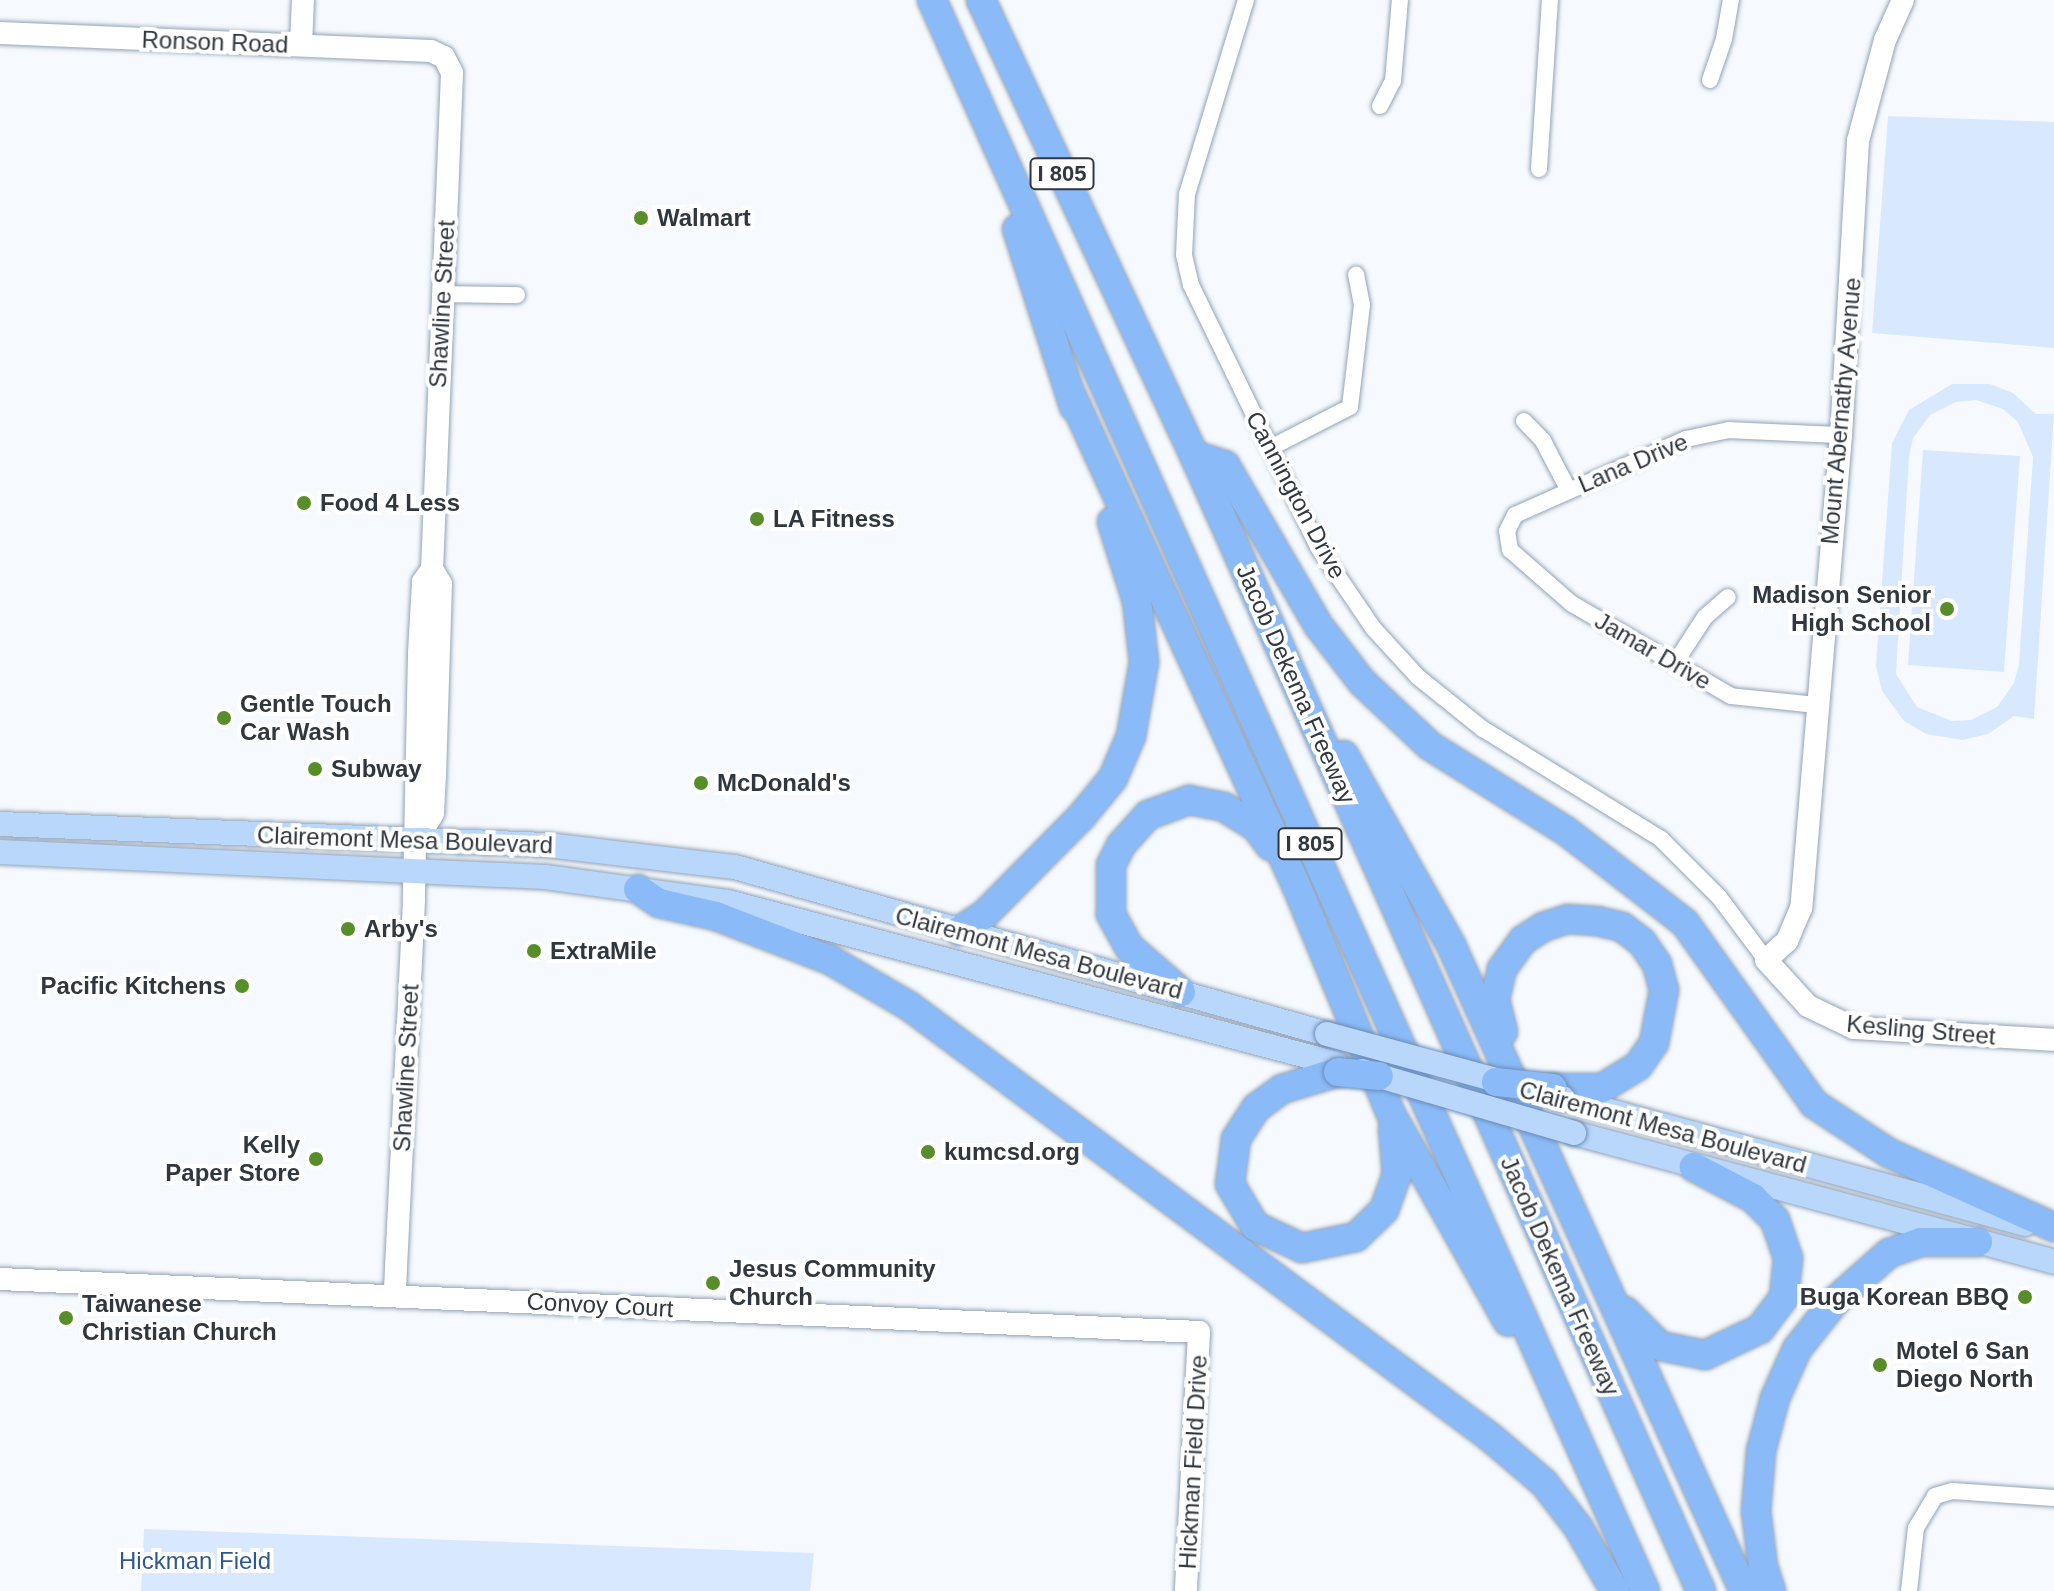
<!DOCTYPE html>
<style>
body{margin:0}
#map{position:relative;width:2054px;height:1591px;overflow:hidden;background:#f6fafe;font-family:Arial,sans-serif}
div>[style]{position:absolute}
.green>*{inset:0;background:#d8e9ff}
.roads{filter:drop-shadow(0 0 2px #93a3b7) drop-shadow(0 0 2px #93a3b7)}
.street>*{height:16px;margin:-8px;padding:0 8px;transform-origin:8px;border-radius:8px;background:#fff}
.secondary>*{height:22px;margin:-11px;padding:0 11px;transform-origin:11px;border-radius:11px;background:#fff}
.primary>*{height:24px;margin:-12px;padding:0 12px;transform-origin:12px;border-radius:12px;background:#b9d6fb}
.highway>*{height:28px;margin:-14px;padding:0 14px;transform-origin:14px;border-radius:14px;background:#8bbaf8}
.bridges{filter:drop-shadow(0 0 2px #6b8cb7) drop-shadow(0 0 2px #6b8cb7)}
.primary-bridge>*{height:24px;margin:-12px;padding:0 12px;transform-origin:12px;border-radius:12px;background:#b9d6fb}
.highway-bridge>*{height:28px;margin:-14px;padding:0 14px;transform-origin:14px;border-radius:14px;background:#8bbaf8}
.dots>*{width:22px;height:22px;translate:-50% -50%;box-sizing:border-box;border:4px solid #fff;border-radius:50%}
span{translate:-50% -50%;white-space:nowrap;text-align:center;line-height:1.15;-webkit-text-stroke:8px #fff;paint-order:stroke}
.shield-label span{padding:2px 6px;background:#fff;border:2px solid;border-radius:6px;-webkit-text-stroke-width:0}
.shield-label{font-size:22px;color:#30373f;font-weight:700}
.street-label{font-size:24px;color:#30373f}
.poi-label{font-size:24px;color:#30373f;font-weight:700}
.left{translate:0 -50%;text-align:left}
.right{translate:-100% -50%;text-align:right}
.park-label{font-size:24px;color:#2e598e}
</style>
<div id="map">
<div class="green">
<i style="clip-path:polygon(1888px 116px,2054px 122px,2054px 348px,1872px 333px)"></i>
<i style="clip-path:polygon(evenodd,1952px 384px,1990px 384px,2013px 393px,2036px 414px,2054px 414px,2034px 719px,2014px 716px,1988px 734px,1963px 740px,1926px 734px,1904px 721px,1882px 691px,1876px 666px,1892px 443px,1909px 410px,1952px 384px,1976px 400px,2003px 409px,2018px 422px,2033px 457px,2019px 664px,2014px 683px,1997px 707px,1971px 720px,1952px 721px,1917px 707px,1896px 674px,1909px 457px,1913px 438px,1930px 415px,1956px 402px,1976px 400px)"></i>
<i style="clip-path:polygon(1923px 450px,2020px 456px,2004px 672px,1908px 665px)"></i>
<i style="clip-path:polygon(144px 1529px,814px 1553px,810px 1591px,141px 1591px)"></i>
</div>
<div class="roads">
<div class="street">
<i style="left:1246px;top:0;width:203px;rotate:106.9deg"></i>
<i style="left:1187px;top:194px;width:61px;rotate:92.8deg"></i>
<i style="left:1184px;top:255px;width:31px;rotate:77deg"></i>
<i style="left:1191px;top:285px;width:291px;rotate:64.1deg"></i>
<i style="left:1318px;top:547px;width:98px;rotate:55.8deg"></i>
<i style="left:1373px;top:628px;width:67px;rotate:47.4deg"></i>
<i style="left:1418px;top:677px;width:83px;rotate:38.7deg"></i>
<i style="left:1483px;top:729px;width:209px;rotate:31.7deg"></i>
<i style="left:1661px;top:839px;width:82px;rotate:45deg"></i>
<i style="left:1719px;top:897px;width:79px;rotate:53.3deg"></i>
<i style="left:1710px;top:80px;width:43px;rotate:-71.1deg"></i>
<i style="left:1724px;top:39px;width:40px;rotate:-80deg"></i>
<i style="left:1380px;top:106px;width:28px;rotate:-63deg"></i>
<i style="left:1393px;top:81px;width:81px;rotate:-85.1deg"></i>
<i style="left:1539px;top:169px;width:169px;rotate:-86.3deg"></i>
<i style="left:443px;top:294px;width:74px;rotate:0.8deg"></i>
<i style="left:1524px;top:421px;width:28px;rotate:46deg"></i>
<i style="left:1543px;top:441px;width:56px;rotate:62.5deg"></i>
<i style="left:1270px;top:448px;width:90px;rotate:-27.1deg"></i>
<i style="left:1350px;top:407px;width:103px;rotate:-83.3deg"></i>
<i style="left:1362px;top:305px;width:31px;rotate:-101deg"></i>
<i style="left:1675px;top:663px;width:55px;rotate:-56.9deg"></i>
<i style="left:1705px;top:617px;width:30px;rotate:-41deg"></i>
<i style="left:1816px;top:705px;width:85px;rotate:-174deg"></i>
<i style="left:1731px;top:696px;width:184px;rotate:-149.9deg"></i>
<i style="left:1572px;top:604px;width:82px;rotate:-138.9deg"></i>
<i style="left:1510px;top:550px;width:19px;rotate:-99deg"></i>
<i style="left:1507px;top:531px;width:18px;rotate:-63deg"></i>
<i style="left:1515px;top:515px;width:187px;rotate:-24deg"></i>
<i style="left:1686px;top:439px;width:44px;rotate:-11.8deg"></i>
<i style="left:1729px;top:430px;width:112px;rotate:2.6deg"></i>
<i style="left:1909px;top:1591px;width:63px;rotate:-83.7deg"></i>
<i style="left:1916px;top:1528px;width:37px;rotate:-59deg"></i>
<i style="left:1935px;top:1496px;width:18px;rotate:-16deg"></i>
<i style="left:1952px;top:1491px;width:102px;rotate:3.9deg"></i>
</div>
<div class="secondary">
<i style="left:1903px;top:0;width:44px;rotate:114.2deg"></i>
<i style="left:1885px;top:40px;width:105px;rotate:105deg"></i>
<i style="left:1858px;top:141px;width:294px;rotate:93.3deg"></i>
<i style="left:1841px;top:435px;width:475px;rotate:94.8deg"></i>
<i style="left:1801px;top:908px;width:36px;rotate:113deg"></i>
<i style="left:1787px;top:941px;width:28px;rotate:138deg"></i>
<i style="left:1766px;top:960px;width:62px;rotate:47.6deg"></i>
<i style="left:1808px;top:1006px;width:51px;rotate:25.6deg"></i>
<i style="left:1854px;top:1028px;width:200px;rotate:3.4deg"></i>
<i style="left:0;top:33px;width:431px;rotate:2.4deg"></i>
<i style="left:431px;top:51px;width:14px;rotate:25deg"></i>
<i style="left:444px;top:57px;width:18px;rotate:63deg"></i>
<i style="left:452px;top:73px;width:496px;rotate:92.3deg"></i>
<i style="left:432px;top:569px;width:16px;rotate:125deg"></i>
<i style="left:423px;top:582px;width:72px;rotate:93.2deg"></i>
<i style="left:419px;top:654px;width:246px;rotate:91.2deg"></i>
<i style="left:414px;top:900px;width:395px;rotate:92.8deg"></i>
<i style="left:301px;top:45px;width:45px;rotate:-87.5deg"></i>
<i style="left:417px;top:840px;width:31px;rotate:-59deg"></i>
<i style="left:433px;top:813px;width:38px;rotate:-87deg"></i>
<i style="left:435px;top:775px;width:191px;rotate:-88.2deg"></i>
<i style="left:441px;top:584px;width:17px;rotate:-121deg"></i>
<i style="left:0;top:1279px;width:1200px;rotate:2.53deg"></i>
<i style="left:1199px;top:1332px;width:259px;rotate:92.9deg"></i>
</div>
<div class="primary">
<i style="left:0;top:824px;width:547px;rotate:2.2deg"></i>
<i style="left:547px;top:845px;width:189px;rotate:6.7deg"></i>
<i style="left:735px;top:867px;width:615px;rotate:15.75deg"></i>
<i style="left:0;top:852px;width:546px;rotate:2.63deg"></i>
<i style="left:545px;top:877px;width:185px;rotate:7.8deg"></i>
<i style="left:728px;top:902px;width:630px;rotate:14.9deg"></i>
<i style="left:1562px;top:1098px;width:480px;rotate:15.2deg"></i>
<i style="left:1574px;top:1133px;width:497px;rotate:15deg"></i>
</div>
<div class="highway">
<i style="left:932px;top:0;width:1743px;rotate:65.86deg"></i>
<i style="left:981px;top:0;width:502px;rotate:64.91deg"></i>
<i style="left:1194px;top:455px;width:1244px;rotate:65.95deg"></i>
<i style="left:1017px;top:229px;width:187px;rotate:72.2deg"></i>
<i style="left:1069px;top:390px;width:547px;rotate:65.36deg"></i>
<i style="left:1297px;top:887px;width:248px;rotate:67.5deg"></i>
<i style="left:1392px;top:1116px;width:236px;rotate:60.6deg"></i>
<i style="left:1194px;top:455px;width:33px;rotate:18deg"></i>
<i style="left:1225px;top:465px;width:185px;rotate:59.8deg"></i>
<i style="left:1318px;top:625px;width:72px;rotate:52.3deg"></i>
<i style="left:1362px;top:682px;width:93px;rotate:43.3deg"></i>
<i style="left:1430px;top:746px;width:160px;rotate:32deg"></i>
<i style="left:1566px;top:831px;width:150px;rotate:37.7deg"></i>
<i style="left:1685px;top:923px;width:222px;rotate:54.5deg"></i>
<i style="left:1814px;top:1104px;width:90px;rotate:33.2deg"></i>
<i style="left:1889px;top:1153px;width:181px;rotate:24.2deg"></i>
<i style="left:1344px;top:755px;width:218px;rotate:60.6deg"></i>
<i style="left:1451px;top:945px;width:709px;rotate:65.6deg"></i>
<i style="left:638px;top:889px;width:25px;rotate:34deg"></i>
<i style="left:659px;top:903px;width:58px;rotate:12.8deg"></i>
<i style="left:716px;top:916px;width:122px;rotate:21.1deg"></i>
<i style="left:830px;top:960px;width:91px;rotate:30.2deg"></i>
<i style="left:909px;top:1006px;width:723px;rotate:36.57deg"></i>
<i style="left:1490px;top:1437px;width:71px;rotate:40.4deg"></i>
<i style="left:1544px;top:1483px;width:56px;rotate:52.3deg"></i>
<i style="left:1578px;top:1527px;width:74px;rotate:60deg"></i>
<i style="left:959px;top:931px;width:30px;rotate:-33deg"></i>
<i style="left:984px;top:915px;width:138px;rotate:-45.3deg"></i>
<i style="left:1081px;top:817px;width:50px;rotate:-50.6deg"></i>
<i style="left:1113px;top:778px;width:46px;rotate:-66.8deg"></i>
<i style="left:1131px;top:736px;width:75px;rotate:-80deg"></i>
<i style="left:1144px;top:662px;width:61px;rotate:-96.5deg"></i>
<i style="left:1137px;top:601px;width:83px;rotate:-107.6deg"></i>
<i style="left:1181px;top:992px;width:69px;rotate:-139.1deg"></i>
<i style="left:1129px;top:947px;width:38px;rotate:-119deg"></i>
<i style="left:1111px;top:914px;width:49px;rotate:-90deg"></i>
<i style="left:1111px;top:865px;width:22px;rotate:-63deg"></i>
<i style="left:1121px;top:845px;width:40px;rotate:-48deg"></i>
<i style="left:1148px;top:815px;width:44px;rotate:-20.1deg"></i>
<i style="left:1189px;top:800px;width:36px;rotate:11deg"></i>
<i style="left:1224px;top:807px;width:39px;rotate:32deg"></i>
<i style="left:1257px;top:828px;width:22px;rotate:54deg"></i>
<i style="left:1503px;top:1032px;width:34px;rotate:-104deg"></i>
<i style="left:1495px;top:999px;width:31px;rotate:-77deg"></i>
<i style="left:1502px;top:969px;width:36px;rotate:-54deg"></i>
<i style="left:1523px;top:940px;width:24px;rotate:-33deg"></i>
<i style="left:1543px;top:927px;width:26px;rotate:-18deg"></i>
<i style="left:1568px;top:919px;width:29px;rotate:4deg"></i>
<i style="left:1597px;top:921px;width:26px;rotate:13deg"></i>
<i style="left:1622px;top:927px;width:25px;rotate:37deg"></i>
<i style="left:1642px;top:942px;width:27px;rotate:56deg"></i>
<i style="left:1657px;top:964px;width:27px;rotate:75deg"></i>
<i style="left:1664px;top:990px;width:54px;rotate:100.7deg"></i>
<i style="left:1654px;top:1043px;width:28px;rotate:125deg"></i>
<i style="left:1638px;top:1066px;width:42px;rotate:148.6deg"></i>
<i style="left:1602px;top:1088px;width:49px;rotate:180deg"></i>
<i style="left:1338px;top:1072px;width:59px;rotate:163.1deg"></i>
<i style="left:1282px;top:1089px;width:32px;rotate:144deg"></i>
<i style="left:1256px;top:1108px;width:37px;rotate:123deg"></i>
<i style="left:1236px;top:1139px;width:45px;rotate:97.6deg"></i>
<i style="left:1230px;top:1184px;width:49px;rotate:59.2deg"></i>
<i style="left:1255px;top:1226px;width:52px;rotate:25.1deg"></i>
<i style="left:1302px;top:1248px;width:55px;rotate:-11.5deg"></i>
<i style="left:1356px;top:1237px;width:39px;rotate:-44deg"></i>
<i style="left:1384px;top:1210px;width:37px;rotate:-70deg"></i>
<i style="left:1397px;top:1175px;width:46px;rotate:-95deg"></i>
<i style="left:1625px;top:1311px;width:49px;rotate:45deg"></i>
<i style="left:1660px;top:1346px;width:46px;rotate:11.3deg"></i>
<i style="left:1705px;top:1355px;width:61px;rotate:-25.3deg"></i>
<i style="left:1760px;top:1329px;width:40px;rotate:-53deg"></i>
<i style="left:1784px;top:1297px;width:39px;rotate:-84deg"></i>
<i style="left:1788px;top:1258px;width:40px;rotate:-108.9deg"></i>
<i style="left:1775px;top:1220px;width:31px;rotate:-135deg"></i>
<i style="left:1753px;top:1198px;width:67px;rotate:-152.3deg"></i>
<i style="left:1771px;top:1591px;width:25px;rotate:-108deg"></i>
<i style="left:1763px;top:1567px;width:56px;rotate:-97.1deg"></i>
<i style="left:1756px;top:1511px;width:60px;rotate:-85.2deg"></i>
<i style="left:1761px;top:1451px;width:55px;rotate:-75.2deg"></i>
<i style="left:1775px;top:1398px;width:54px;rotate:-65.8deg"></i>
<i style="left:1797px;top:1349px;width:61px;rotate:-51.6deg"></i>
<i style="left:1835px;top:1301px;width:72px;rotate:-41.6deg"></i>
<i style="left:1889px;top:1253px;width:34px;rotate:-19deg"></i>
<i style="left:1921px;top:1242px;width:57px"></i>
</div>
</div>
<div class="bridges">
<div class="primary-bridge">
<i style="left:1327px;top:1034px;width:244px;rotate:15.2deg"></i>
<i style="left:1362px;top:1071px;width:221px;rotate:16.3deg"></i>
</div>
<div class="highway-bridge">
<i style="left:1338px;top:1072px;width:41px;rotate:5.6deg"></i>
<i style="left:1496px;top:1082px;width:57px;rotate:6deg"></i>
</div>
</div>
<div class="dots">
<i style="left:641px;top:218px;background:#588e29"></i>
<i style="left:304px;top:503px;background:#588e29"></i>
<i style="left:757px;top:519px;background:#588e29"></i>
<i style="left:1947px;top:609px;background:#588e29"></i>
<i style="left:224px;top:718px;background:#588e29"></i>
<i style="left:315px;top:769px;background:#588e29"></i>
<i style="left:701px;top:783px;background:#588e29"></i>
<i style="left:348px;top:929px;background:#588e29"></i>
<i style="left:534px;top:951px;background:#588e29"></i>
<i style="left:242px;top:986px;background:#588e29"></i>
<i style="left:928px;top:1152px;background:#588e29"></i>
<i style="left:316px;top:1159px;background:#588e29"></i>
<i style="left:713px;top:1283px;background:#588e29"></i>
<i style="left:2025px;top:1297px;background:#588e29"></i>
<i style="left:66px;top:1318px;background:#588e29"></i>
<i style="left:1880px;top:1365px;background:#588e29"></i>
</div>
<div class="shield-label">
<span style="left:1062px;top:174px">I 805</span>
<span style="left:1310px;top:844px">I 805</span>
</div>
<div class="street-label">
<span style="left:215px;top:42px;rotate:2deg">Ronson Road</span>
<span style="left:442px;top:304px;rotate:-87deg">Shawline Street</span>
<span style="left:1841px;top:411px;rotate:-85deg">Mount Abernathy Avenue</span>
<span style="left:1633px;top:463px;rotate:-23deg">Lana Drive</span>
<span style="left:1296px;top:495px;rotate:62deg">Cannington Drive</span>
<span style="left:1653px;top:651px;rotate:30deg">Jamar Drive</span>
<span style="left:1296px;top:684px;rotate:66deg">Jacob Dekema Freeway</span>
<span style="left:405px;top:840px;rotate:2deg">Clairemont Mesa Boulevard</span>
<span style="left:1039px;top:953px;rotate:15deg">Clairemont Mesa Boulevard</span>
<span style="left:1921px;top:1030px;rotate:5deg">Kesling Street</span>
<span style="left:406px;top:1068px;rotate:-87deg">Shawline Street</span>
<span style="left:1663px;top:1127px;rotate:15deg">Clairemont Mesa Boulevard</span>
<span style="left:1560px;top:1276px;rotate:66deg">Jacob Dekema Freeway</span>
<span style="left:600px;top:1305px;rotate:3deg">Convoy Court</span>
<span style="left:1193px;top:1462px;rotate:-87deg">Hickman Field Drive</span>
</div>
<div class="poi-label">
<span class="left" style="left:657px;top:218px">Walmart</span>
<span class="left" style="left:320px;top:503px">Food 4 Less</span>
<span class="left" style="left:773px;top:519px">LA Fitness</span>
<span class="right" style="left:1931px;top:609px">Madison Senior<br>High School</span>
<span class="left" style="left:240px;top:718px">Gentle Touch<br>Car Wash</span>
<span class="left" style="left:331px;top:769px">Subway</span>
<span class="left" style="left:717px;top:783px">McDonald's</span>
<span class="left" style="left:364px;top:929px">Arby's</span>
<span class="left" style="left:550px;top:951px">ExtraMile</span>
<span class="right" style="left:226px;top:986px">Pacific Kitchens</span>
<span class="right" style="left:300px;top:1159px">Kelly<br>Paper Store</span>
<span class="left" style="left:944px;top:1152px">kumcsd.org</span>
<span class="left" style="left:729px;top:1283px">Jesus Community<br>Church</span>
<span class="right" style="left:2009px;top:1297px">Buga Korean BBQ</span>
<span class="left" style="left:82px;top:1318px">Taiwanese<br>Christian Church</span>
<span class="left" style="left:1896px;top:1365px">Motel 6 San<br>Diego North</span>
</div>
<div class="park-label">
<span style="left:195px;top:1561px">Hickman Field</span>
</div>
</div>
